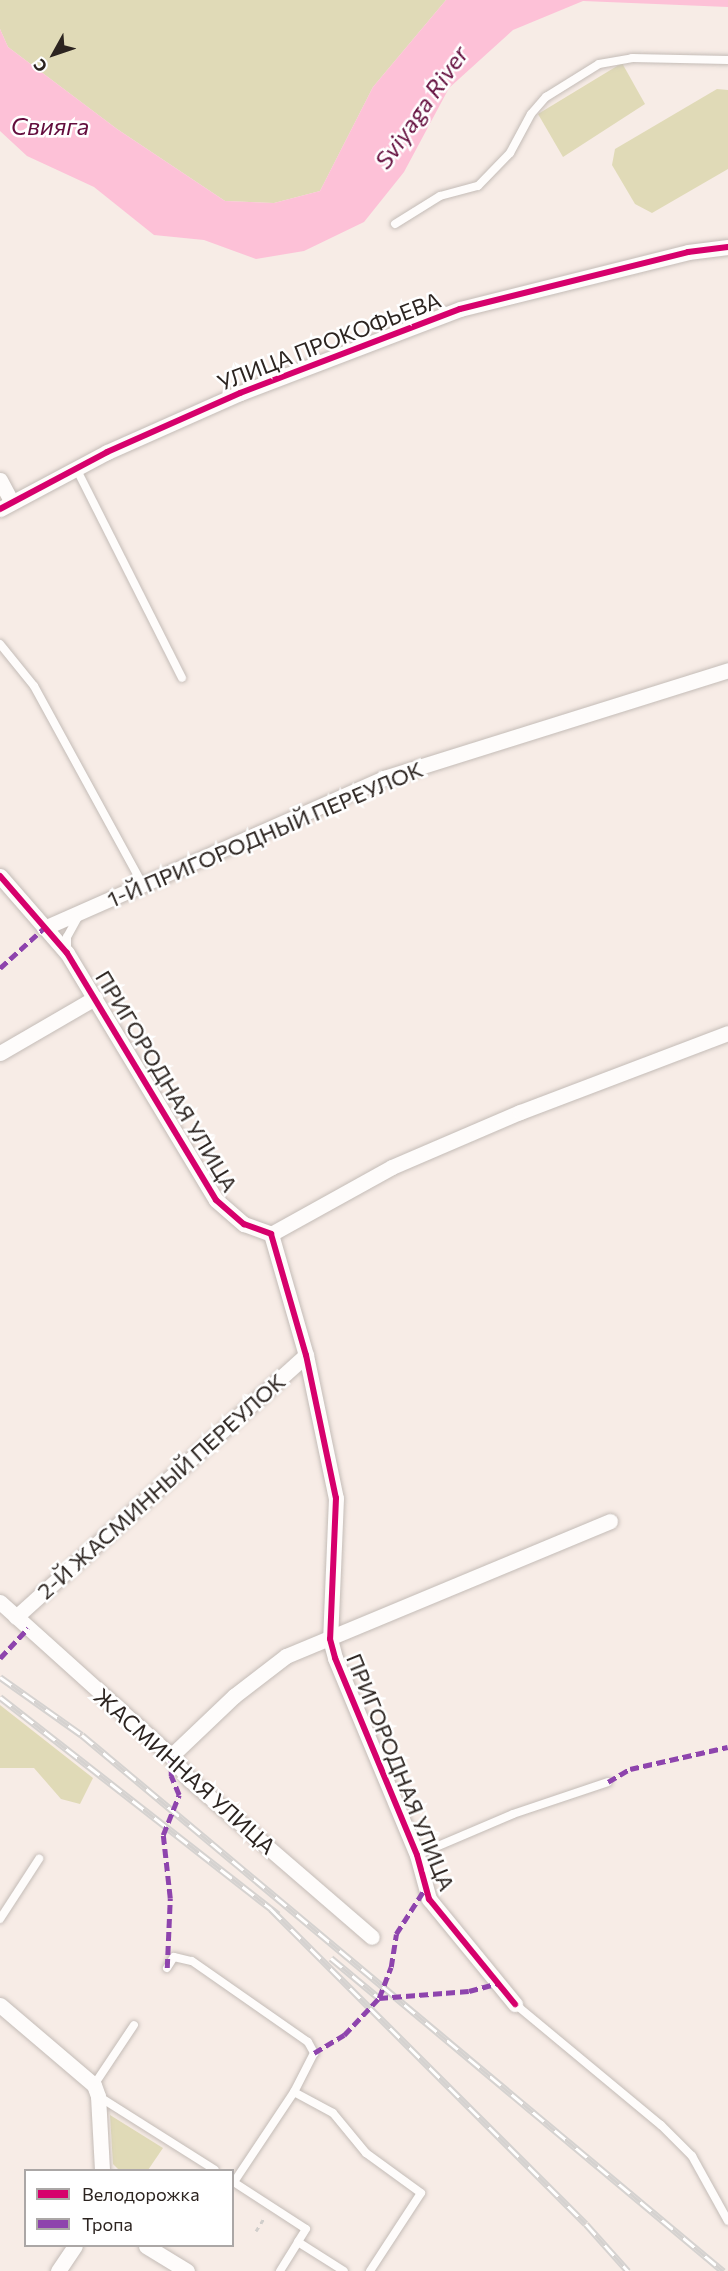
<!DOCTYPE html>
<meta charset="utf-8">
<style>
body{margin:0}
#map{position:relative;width:728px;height:2271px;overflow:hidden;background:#f7ece6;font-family:Commissioner,sans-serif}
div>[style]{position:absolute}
.green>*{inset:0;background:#e0dab7}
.water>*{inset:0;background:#fdc1d7}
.path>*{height:3px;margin-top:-1.5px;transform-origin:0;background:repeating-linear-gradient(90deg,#d1cecb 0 4.5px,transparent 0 9px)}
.roads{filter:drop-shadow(0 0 2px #c4bcb7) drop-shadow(0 0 2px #c4bcb7)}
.lane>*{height:8px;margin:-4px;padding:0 4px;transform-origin:4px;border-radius:4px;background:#fefcfb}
.street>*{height:15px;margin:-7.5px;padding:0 7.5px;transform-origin:7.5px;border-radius:7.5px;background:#fefcfb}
.rail>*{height:7px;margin-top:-3.5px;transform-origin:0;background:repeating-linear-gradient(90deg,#fff 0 14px,#d5d2d0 0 28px);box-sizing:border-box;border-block:2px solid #d5d2d0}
.quiet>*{height:4.5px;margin-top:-2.25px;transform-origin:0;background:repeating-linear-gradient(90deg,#8e44ad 0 9px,transparent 0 13.5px)}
.cycleway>*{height:6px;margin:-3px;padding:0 3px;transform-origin:3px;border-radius:3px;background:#d6006c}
span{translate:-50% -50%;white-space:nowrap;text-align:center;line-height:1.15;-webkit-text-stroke:5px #fff;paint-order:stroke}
.street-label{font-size:22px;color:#2c2420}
.water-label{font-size:24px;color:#630d3d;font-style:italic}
.legend{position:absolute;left:24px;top:2169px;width:210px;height:78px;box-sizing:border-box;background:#fff;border:2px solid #aba7a6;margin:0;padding:8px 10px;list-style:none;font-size:18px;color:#2c2420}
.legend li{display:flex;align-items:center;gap:12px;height:30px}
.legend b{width:30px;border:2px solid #aba7a6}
.north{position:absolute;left:24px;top:24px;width:60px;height:60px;-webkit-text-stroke:4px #fff;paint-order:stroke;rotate:230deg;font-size:16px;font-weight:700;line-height:24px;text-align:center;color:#2c2420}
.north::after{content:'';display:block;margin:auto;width:21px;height:27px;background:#2c2420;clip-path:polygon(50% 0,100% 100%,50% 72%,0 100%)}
</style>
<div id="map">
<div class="green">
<i style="clip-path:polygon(0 0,446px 0,373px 87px,320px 191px,274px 203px,225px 201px,117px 129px,8px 47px,0 29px)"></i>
<i style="clip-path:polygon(622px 63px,645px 104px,563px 157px,538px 114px)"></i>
<i style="clip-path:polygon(717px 89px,728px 90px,728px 169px,652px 213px,635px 204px,612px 165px,615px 149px)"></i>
<i style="clip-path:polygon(0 1705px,93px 1778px,80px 1804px,61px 1799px,34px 1768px,0 1768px)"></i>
<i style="clip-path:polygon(110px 2115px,163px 2148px,148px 2170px,119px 2170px,113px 2164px)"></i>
</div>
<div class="water">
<i style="clip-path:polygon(446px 0,728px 0,728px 7px,583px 1px,513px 30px,449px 88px,404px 172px,364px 222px,304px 251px,256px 259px,204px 240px,154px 235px,94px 187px,27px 156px,0 131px,0 29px,8px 47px,117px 129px,225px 201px,274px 203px,320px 191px,373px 87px)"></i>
</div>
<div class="path">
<i style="left:256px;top:2231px;width:15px;rotate:-58deg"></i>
</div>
<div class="roads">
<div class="lane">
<i style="left:395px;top:224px;width:53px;rotate:-31.9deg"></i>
<i style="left:440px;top:196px;width:39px;rotate:-15deg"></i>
<i style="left:478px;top:186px;width:46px;rotate:-45.9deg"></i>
<i style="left:510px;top:153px;width:44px;rotate:-61.7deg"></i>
<i style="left:531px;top:114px;width:23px;rotate:-49deg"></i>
<i style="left:546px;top:97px;width:62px;rotate:-31.9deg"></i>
<i style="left:599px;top:64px;width:34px;rotate:-10deg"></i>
<i style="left:632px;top:58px;width:96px;rotate:1.2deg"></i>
<i style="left:76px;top:468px;width:235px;rotate:63.2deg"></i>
<i style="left:0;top:644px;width:54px;rotate:51deg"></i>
<i style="left:34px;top:686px;width:227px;rotate:61.3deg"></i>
<i style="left:67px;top:951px;width:14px;rotate:-90deg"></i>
<i style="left:67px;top:937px;width:25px;rotate:-61deg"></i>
<i style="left:417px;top:1855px;width:104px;rotate:-23.1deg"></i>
<i style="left:513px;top:1814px;width:100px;rotate:-18.6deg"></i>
<i style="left:0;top:1919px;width:72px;rotate:-57deg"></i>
<i style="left:167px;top:1968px;width:13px;rotate:-58deg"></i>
<i style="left:174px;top:1957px;width:18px;rotate:13deg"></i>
<i style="left:192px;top:1961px;width:141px;rotate:34.9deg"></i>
<i style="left:308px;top:2042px;width:13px;rotate:61deg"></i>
<i style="left:314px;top:2053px;width:44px;rotate:117.1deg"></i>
<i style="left:294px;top:2092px;width:108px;rotate:123.7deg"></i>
<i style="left:515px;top:2004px;width:190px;rotate:39.7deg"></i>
<i style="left:661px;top:2125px;width:44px;rotate:45deg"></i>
<i style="left:692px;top:2156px;width:74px;rotate:61deg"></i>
<i style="left:94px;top:2085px;width:72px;rotate:-56.3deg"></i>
<i style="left:294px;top:2092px;width:44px;rotate:28.3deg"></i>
<i style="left:333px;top:2113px;width:52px;rotate:50.5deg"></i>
<i style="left:366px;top:2153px;width:68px;rotate:36deg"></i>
<i style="left:421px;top:2193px;width:93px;rotate:123.2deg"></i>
<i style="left:98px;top:2096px;width:138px;rotate:32.3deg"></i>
<i style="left:232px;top:2181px;width:88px;rotate:33deg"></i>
<i style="left:306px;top:2229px;width:15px;rotate:122deg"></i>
<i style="left:298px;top:2242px;width:54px;rotate:32.2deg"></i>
<i style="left:280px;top:2271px;width:34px;rotate:-58deg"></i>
</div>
<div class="street">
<i style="left:0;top:480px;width:24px;rotate:62deg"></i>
<i style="left:0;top:509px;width:121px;rotate:-28deg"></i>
<i style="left:107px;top:452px;width:145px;rotate:-23.9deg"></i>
<i style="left:240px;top:393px;width:235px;rotate:-20.9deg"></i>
<i style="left:460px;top:309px;width:235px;rotate:-14deg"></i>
<i style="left:688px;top:252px;width:40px;rotate:-7.1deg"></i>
<i style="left:0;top:876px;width:102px;rotate:49deg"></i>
<i style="left:67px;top:953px;width:288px;rotate:58.9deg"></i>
<i style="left:216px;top:1200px;width:37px;rotate:41deg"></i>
<i style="left:244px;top:1224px;width:29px;rotate:20deg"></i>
<i style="left:271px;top:1234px;width:126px;rotate:73.9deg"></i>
<i style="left:306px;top:1355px;width:146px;rotate:78.2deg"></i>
<i style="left:336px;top:1498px;width:141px;rotate:92.4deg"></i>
<i style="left:330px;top:1639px;width:20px;rotate:75deg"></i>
<i style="left:335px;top:1658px;width:213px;rotate:67.4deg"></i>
<i style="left:417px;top:1855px;width:46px;rotate:74.7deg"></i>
<i style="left:429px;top:1899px;width:136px;rotate:50.7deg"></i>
<i style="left:44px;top:928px;width:372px;rotate:-23.8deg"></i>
<i style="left:384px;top:778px;width:361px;rotate:-17.4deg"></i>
<i style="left:0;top:1053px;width:110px;rotate:-30.1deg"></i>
<i style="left:271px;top:1234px;width:138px;rotate:-29deg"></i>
<i style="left:392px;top:1167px;width:139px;rotate:-23.3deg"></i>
<i style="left:520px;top:1112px;width:222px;rotate:-20.8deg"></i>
<i style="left:0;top:1602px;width:230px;rotate:42deg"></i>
<i style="left:171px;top:1756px;width:31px;rotate:52deg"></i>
<i style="left:190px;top:1780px;width:240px;rotate:40.8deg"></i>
<i style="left:16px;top:1617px;width:391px;rotate:-42.1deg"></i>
<i style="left:171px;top:1756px;width:87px;rotate:-43.6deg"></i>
<i style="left:234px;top:1696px;width:66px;rotate:-37.6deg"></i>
<i style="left:286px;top:1656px;width:351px;rotate:-22.6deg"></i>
<i style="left:0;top:2005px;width:123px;rotate:40.4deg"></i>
<i style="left:94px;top:2085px;width:12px;rotate:70deg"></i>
<i style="left:98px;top:2096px;width:74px;rotate:86.9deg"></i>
<i style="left:146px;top:2246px;width:48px;rotate:31.4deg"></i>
<i style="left:58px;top:2271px;width:30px;rotate:-56deg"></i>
</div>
</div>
<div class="rail">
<i style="left:0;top:1677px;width:100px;rotate:35.3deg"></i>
<i style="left:82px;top:1735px;width:836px;rotate:39.9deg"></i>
<i style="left:0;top:1697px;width:353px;rotate:38deg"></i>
<i style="left:271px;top:1909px;width:445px;rotate:45deg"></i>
<i style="left:586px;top:2224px;width:63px;rotate:48.2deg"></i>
<i style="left:331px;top:1958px;width:62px;rotate:39.8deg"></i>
</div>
<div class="quiet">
<i style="left:0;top:968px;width:59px;rotate:-42.3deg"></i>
<i style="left:0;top:1658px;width:41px;rotate:-47deg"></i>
<i style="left:608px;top:1782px;width:26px;rotate:-31deg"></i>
<i style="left:630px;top:1769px;width:100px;rotate:-12.7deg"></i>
<i style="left:167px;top:1968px;width:70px;rotate:-87.5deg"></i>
<i style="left:170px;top:1898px;width:63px;rotate:-96.3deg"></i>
<i style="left:163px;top:1835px;width:43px;rotate:-68.2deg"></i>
<i style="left:179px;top:1795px;width:21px;rotate:-113deg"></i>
<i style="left:171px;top:1776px;width:20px;rotate:-90deg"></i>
<i style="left:379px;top:1998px;width:90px;rotate:-4.4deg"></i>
<i style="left:469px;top:1991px;width:30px;rotate:-15deg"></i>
<i style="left:314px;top:2053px;width:35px;rotate:-31deg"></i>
<i style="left:344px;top:2035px;width:51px;rotate:-46.6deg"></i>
<i style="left:379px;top:1998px;width:33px;rotate:-69deg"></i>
<i style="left:391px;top:1967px;width:33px;rotate:-81deg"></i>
<i style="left:396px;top:1934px;width:56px;rotate:-57.4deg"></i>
</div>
<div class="cycleway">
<i style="left:0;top:509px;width:121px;rotate:-28deg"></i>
<i style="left:107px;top:452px;width:145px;rotate:-23.9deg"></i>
<i style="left:240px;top:393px;width:235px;rotate:-20.9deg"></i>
<i style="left:460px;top:309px;width:235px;rotate:-14deg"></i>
<i style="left:688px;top:252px;width:40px;rotate:-7.1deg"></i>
<i style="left:0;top:876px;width:102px;rotate:49deg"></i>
<i style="left:67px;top:953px;width:288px;rotate:58.9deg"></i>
<i style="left:216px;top:1200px;width:37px;rotate:41deg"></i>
<i style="left:244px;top:1224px;width:29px;rotate:20deg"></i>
<i style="left:271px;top:1234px;width:126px;rotate:73.9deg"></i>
<i style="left:306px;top:1355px;width:146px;rotate:78.2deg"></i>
<i style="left:336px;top:1498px;width:141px;rotate:92.4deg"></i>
<i style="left:330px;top:1639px;width:20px;rotate:75deg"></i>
<i style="left:335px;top:1658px;width:213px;rotate:67.4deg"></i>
<i style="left:417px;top:1855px;width:46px;rotate:74.7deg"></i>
<i style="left:429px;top:1899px;width:136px;rotate:50.7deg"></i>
</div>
<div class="street-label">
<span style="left:329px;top:341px;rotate:-21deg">УЛИЦА ПРОКОФЬЕВА</span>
<span style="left:265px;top:834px;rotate:-23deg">1-Й ПРИГОРОДНЫЙ ПЕРЕУЛОК</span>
<span style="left:167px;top:1081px;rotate:59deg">ПРИГОРОДНАЯ УЛИЦА</span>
<span style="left:161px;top:1486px;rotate:-42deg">2-Й ЖАСМИННЫЙ ПЕРЕУЛОК</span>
<span style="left:185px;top:1771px;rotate:42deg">ЖАСМИННАЯ УЛИЦА</span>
<span style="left:401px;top:1772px;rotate:68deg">ПРИГОРОДНАЯ УЛИЦА</span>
</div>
<div class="water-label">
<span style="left:421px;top:107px;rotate:-55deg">Sviyaga River</span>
<span style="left:50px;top:126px">Свияга</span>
</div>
<ul class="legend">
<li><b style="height:8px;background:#d6006c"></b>Велодорожка</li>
<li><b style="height:8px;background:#8e44ad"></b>Тропа</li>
</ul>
<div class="north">С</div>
</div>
